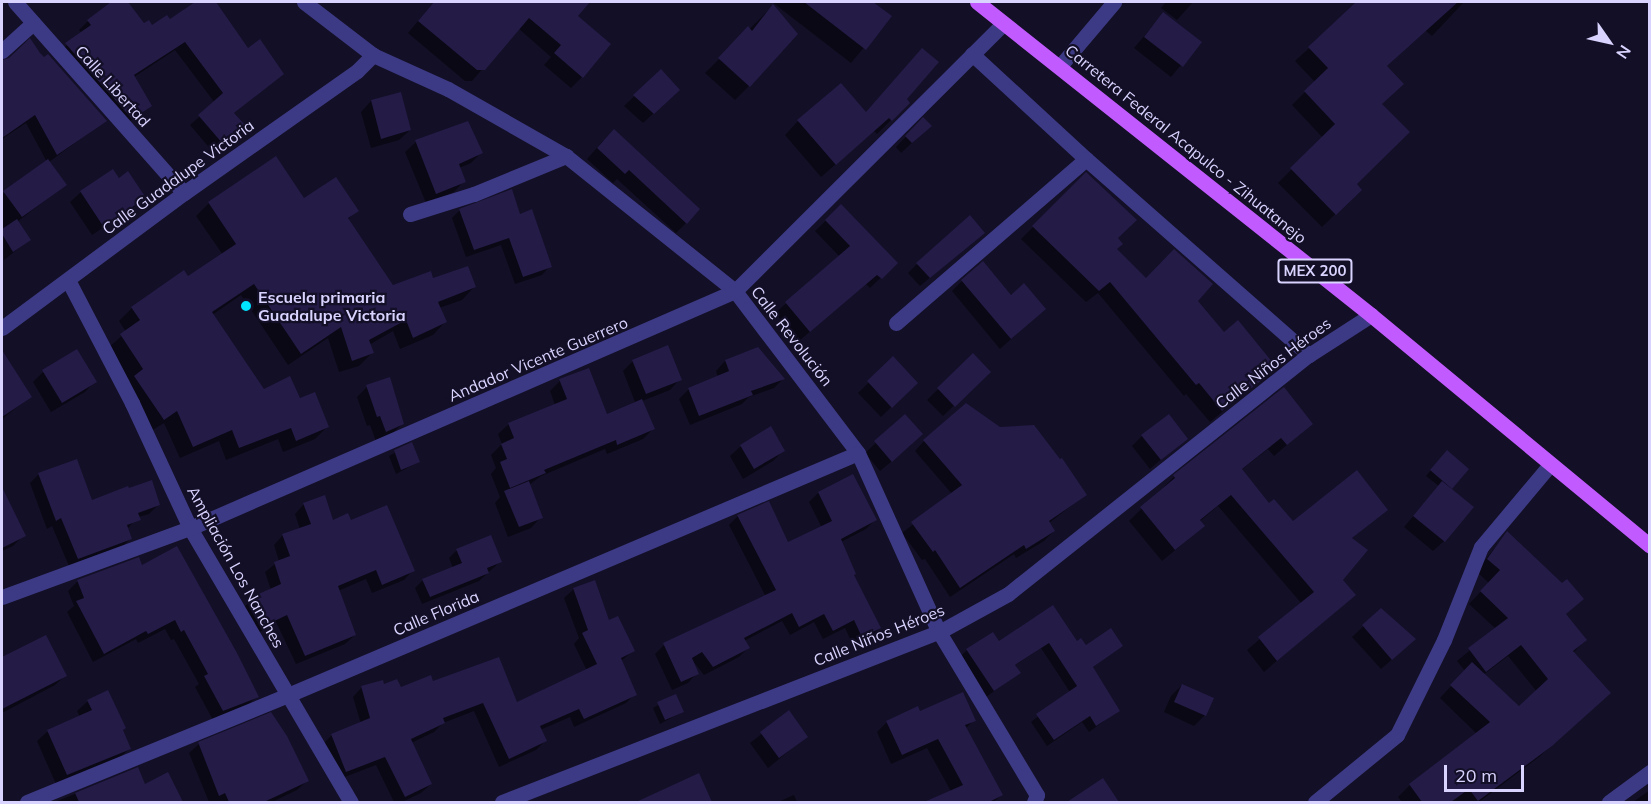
<!DOCTYPE html>
<meta charset="utf-8">
<style>
body{margin:0}
#map{position:relative;width:1651px;height:804px;overflow:hidden;background:#130f26;font-family:Mulish,sans-serif}
div>[style]{position:absolute}
.shadow>*{inset:0;background:#0007}
.building>*{inset:0;background:#241b47}
.street>*{height:15px;margin:-7.5px;padding:0 7.5px;transform-origin:7.5px;border-radius:7.5px;background:#3d3a85}
.primary>*{height:15px;margin:-7.5px;padding:0 7.5px;transform-origin:7.5px;border-radius:7.5px;background:#c25bff}
.dots>*{width:16px;height:16px;translate:-50% -50%;box-sizing:border-box;border:3px solid #130f26;border-radius:50%}
span{translate:-50% -50%;white-space:nowrap;text-align:center;line-height:1.15;-webkit-text-stroke:4.5px #130f26;paint-order:stroke}
.shield-label span{padding:2px 4px;background:#130f26;border:2px solid;border-radius:4px;-webkit-text-stroke-width:0}
.shield-label{font-size:15px;color:#d9d4ff;font-weight:700}
.street-label{font-size:16px;color:#d9d4ff}
.poi-label{font-size:16px;color:#d9d4ff;font-weight:700}
.left{translate:0 -50%;text-align:left}
.frame{position:absolute;inset:0;border:3px solid #d9d4ff;pointer-events:none}
.north{position:absolute;left:1579px;top:12px;width:60px;height:60px;-webkit-text-stroke:4px #130f26;paint-order:stroke;rotate:124deg;font-size:16px;font-weight:700;line-height:24px;text-align:center;color:#d9d4ff}
.north::after{content:'';display:block;margin:auto;width:21px;height:27px;background:#d9d4ff;clip-path:polygon(50% 0,100% 100%,50% 72%,0 100%)}
.scale{position:absolute;left:1444px;top:765px;width:80px;height:27px;box-sizing:border-box;border:3px solid #d9d4ff;border-top:0;padding-left:8px;font-size:18px;line-height:21px;white-space:nowrap;color:#d9d4ff;-webkit-text-stroke:4px #130f26;paint-order:stroke}
</style>
<div id="map">
<div class="shadow">
<i style="clip-path:polygon(114px 2px,126px 2px,144px 25px,152px 27px,169px 21px,198px 2px,214px 2px,247px 50px,282px 73px,233px 114px,234px 134px,213px 152px,190px 125px,215px 103px,175px 50px,134px 77px,150px 106px,122px 127px,57px 53px,82px 33px,79px 30px,88px 21px)"></i>
<i style="clip-path:polygon(434px 2px,588px 2px,576px 16px,582px 77px,571px 88px,544px 65px,551px 57px,518px 28px,472px 81px,465px 81px,408px 33px)"></i>
<i style="clip-path:polygon(772px 2px,871px 2px,890px 16px,851px 63px)"></i>
<i style="clip-path:polygon(1166px 2px,1193px 2px,1177px 20px,1161px 8px)"></i>
<i style="clip-path:polygon(1359px 2px,1371px 2px,1378px 9px,1385px 2px,1464px 2px,1432px 36px,1425px 30px,1386px 67px,1381px 104px,1355px 184px,1360px 190px,1322px 227px,1278px 183px,1323px 138px,1292px 105px,1315px 82px,1295px 61px)"></i>
<i style="clip-path:polygon(773px 6px,749px 86px,735px 100px,705px 73px)"></i>
<i style="clip-path:polygon(1163px 14px,1200px 42px,1171px 77px,1134px 48px)"></i>
<i style="clip-path:polygon(39px 54px,105px 121px,49px 162px,65px 185px,17px 222px,29px 240px,4px 260px,2px 194px,47px 162px,26px 123px,2px 139px,2px 90px,7px 87px,2px 78px,2px 66px,6px 61px)"></i>
<i style="clip-path:polygon(661px 71px,668px 100px,643px 123px,624px 106px)"></i>
<i style="clip-path:polygon(905px 99px,908px 103px,877px 134px,874px 131px,821px 177px,785px 135px,798px 121px,865px 113px)"></i>
<i style="clip-path:polygon(371px 101px,410px 130px,399px 140px,371px 148px,361px 112px)"></i>
<i style="clip-path:polygon(923px 119px,919px 136px,901px 153px,896px 147px)"></i>
<i style="clip-path:polygon(603px 141px,686px 223px,676px 233px,617px 179px,613px 183px,587px 159px)"></i>
<i style="clip-path:polygon(416px 142px,481px 153px,471px 163px,459px 168px,464px 181px,454px 192px,426px 203px,405px 152px)"></i>
<i style="clip-path:polygon(1086px 174px,1116px 238px,1115px 249px,1146px 280px,1196px 301px,1224px 334px,1275px 368px,1210px 422px,1186px 394px,1184px 396px,1098px 293px,1086px 302px,1021px 239px)"></i>
<i style="clip-path:polygon(119px 180px,144px 197px,133px 208px,92px 235px,70px 202px,81px 192px)"></i>
<i style="clip-path:polygon(304px 200px,357px 210px,347px 220px,392px 287px,433px 280px,474px 287px,462px 300px,439px 308px,445px 322px,433px 335px,400px 349px,393px 331px,369px 345px,372px 353px,359px 366px,339px 372px,328px 338px,288px 365px,241px 295px,212px 315px,264px 390px,300px 400px,327px 427px,315px 439px,283px 452px,278px 439px,226px 460px,219px 441px,180px 458px,164px 423px,151px 431px,122px 389px,130px 381px,108px 348px,126px 332px,119px 321px,132px 308px,188px 278px,223px 255px,196px 216px,209px 203px)"></i>
<i style="clip-path:polygon(841px 206px,896px 263px,870px 288px,866px 284px,799px 341px,775px 313px,840px 257px,815px 231px)"></i>
<i style="clip-path:polygon(460px 210px,519px 216px,550px 266px,542px 275px,515px 284px,501px 245px,466px 257px,452px 218px)"></i>
<i style="clip-path:polygon(983px 233px,920px 286px,908px 273px,917px 264px)"></i>
<i style="clip-path:polygon(962px 281px,1011px 297px,1044px 309px,1000px 349px,952px 291px)"></i>
<i style="clip-path:polygon(758px 349px,783px 379px,774px 388px,749px 397px,742px 404px,690px 425px,679px 399px,689px 389px,718px 377px,716px 371px,725px 361px)"></i>
<i style="clip-path:polygon(973px 355px,989px 372px,943px 416px,927px 400px)"></i>
<i style="clip-path:polygon(893px 359px,916px 383px,881px 417px,858px 393px)"></i>
<i style="clip-path:polygon(633px 361px,680px 379px,670px 390px,642px 401px,653px 429px,643px 439px,607px 454px,605px 449px,541px 476px,529px 485px,541px 517px,531px 528px,508px 537px,495px 503px,500px 497px,491px 474px,496px 468px,491px 455px,502px 444px,498px 434px,509px 424px,555px 405px,550px 391px,560px 381px,606px 416px,635px 402px,623px 371px)"></i>
<i style="clip-path:polygon(13px 371px,30px 397px,2px 419px,2px 378px)"></i>
<i style="clip-path:polygon(43px 372px,95px 381px,85px 392px,51px 412px,33px 382px)"></i>
<i style="clip-path:polygon(367px 387px,402px 424px,392px 434px,376px 441px,370px 425px,367px 426px,357px 397px)"></i>
<i style="clip-path:polygon(1284px 389px,1311px 424px,1274px 456px,1268px 449px,1241px 470px,1269px 505px,1292px 523px,1386px 509px,1351px 539px,1341px 580px,1354px 595px,1264px 672px,1247px 650px,1302px 604px,1218px 506px,1200px 521px,1203px 525px,1191px 537px,1162px 561px,1129px 521px,1174px 477px)"></i>
<i style="clip-path:polygon(905px 416px,911px 445px,880px 471px,865px 453px)"></i>
<i style="clip-path:polygon(1142px 436px,1186px 438px,1150px 469px,1132px 446px)"></i>
<i style="clip-path:polygon(924px 441px,1085px 495px,1049px 523px,1054px 531px,1044px 541px,1016px 558px,1014px 554px,950px 597px,925px 559px,922px 560px,902px 533px,952px 494px,915px 451px)"></i>
<i style="clip-path:polygon(411px 444px,418px 462px,396px 474px,389px 456px)"></i>
<i style="clip-path:polygon(741px 446px,783px 451px,773px 461px,743px 479px,730px 456px)"></i>
<i style="clip-path:polygon(1442px 457px,1467px 469px,1450px 489px,1444px 541px,1433px 551px,1404px 527px,1439px 486px,1426px 476px)"></i>
<i style="clip-path:polygon(39px 474px,91px 502px,158px 505px,149px 514px,138px 517px,127px 529px,131px 538px,122px 547px,69px 566px,52px 526px,47px 529px,30px 483px)"></i>
<i style="clip-path:polygon(852px 476px,876px 519px,866px 529px,841px 542px,852px 576px,879px 628px,870px 637px,853px 645px,845px 628px,823px 639px,814px 622px,790px 635px,782px 621px,744px 641px,748px 648px,739px 657px,704px 675px,693px 661px,697px 673px,688px 683px,672px 690px,655px 654px,664px 645px,766px 597px,729px 525px,738px 516px,787px 544px,822px 528px,809px 502px,818px 493px)"></i>
<i style="clip-path:polygon(5px 497px,24px 535px,13px 546px,2px 551px,2px 499px)"></i>
<i style="clip-path:polygon(304px 504px,332px 522px,350px 522px,413px 570px,404px 580px,372px 593px,366px 579px,338px 591px,355px 635px,345px 644px,296px 664px,277px 624px,255px 634px,243px 608px,253px 599px,271px 590px,265px 572px,279px 561px,274px 545px,283px 535px,300px 529px,295px 514px)"></i>
<i style="clip-path:polygon(evenodd,1507px 533px,1562px 585px,1582px 599px,1565px 615px,1585px 640px,1573px 653px,1597px 705px,1539px 757px,1479px 802px,1402px 802px,1398px 797px,1410px 785px,1477px 734px,1440px 698px,1465px 671px,1457px 661px,1496px 629px,1469px 604px,1489px 583px,1476px 571px,1507px 533px,1508px 656px,1537px 692px,1519px 708px,1483px 675px,1508px 656px)"></i>
<i style="clip-path:polygon(457px 550px,500px 562px,479px 581px,422px 604px,415px 588px,423px 580px,453px 568px,449px 558px)"></i>
<i style="clip-path:polygon(141px 567px,257px 696px,247px 706px,213px 720px,195px 687px,199px 684px,174px 639px,171px 640px,165px 629px,138px 643px,136px 639px,93px 662px,67px 612px,74px 606px,68px 591px,78px 581px)"></i>
<i style="clip-path:polygon(574px 589px,608px 622px,633px 651px,621px 661px,635px 694px,626px 703px,574px 727px,570px 717px,540px 730px,545px 741px,536px 750px,499px 767px,474px 711px,443px 723px,434px 732px,411px 743px,431px 784px,421px 793px,402px 802px,394px 802px,376px 765px,337px 780px,323px 744px,332px 735px,361px 724px,353px 697px,362px 687px,400px 689px,432px 683px,517px 704px,587px 671px,574px 644px,579px 638px,564px 598px)"></i>
<i style="clip-path:polygon(1381px 610px,1404px 649px,1381px 669px,1352px 637px)"></i>
<i style="clip-path:polygon(999px 643px,1076px 643px,1085px 647px,1121px 646px,1092px 668px,1118px 711px,1089px 732px,1082px 722px,1047px 746px,1031px 722px,1070px 692px,1041px 648px,1014px 666px,1019px 673px,986px 697px,960px 657px,967px 650px)"></i>
<i style="clip-path:polygon(7px 660px,65px 676px,55px 685px,2px 713px,2px 663px)"></i>
<i style="clip-path:polygon(1182px 685px,1205px 715px,1194px 726px,1164px 712px,1171px 696px)"></i>
<i style="clip-path:polygon(675px 696px,682px 712px,660px 724px,653px 708px)"></i>
<i style="clip-path:polygon(88px 701px,122px 730px,129px 749px,118px 759px,56px 784px,37px 741px,48px 731px,80px 717px,77px 711px)"></i>
<i style="clip-path:polygon(789px 713px,806px 737px,768px 768px,750px 743px)"></i>
<i style="clip-path:polygon(920px 713px,974px 720px,965px 729px,1001px 795px,994px 802px,957px 802px,927px 748px,891px 764px,877px 732px,887px 722px)"></i>
<i style="clip-path:polygon(271px 714px,307px 781px,297px 790px,272px 802px,209px 802px,189px 753px,199px 744px)"></i>
<i style="clip-path:polygon(137px 769px,144px 787px,167px 774px,181px 802px,55px 802px)"></i>
<i style="clip-path:polygon(698px 775px,710px 802px,640px 802px,641px 802px)"></i>
<i style="clip-path:polygon(1102px 780px,1114px 798px,1110px 802px,1069px 802px)"></i>
<i style="clip-path:polygon(1650px 790px,1650px 802px,1633px 802px)"></i>
<i style="clip-path:polygon(794px 795px,797px 802px,778px 802px)"></i>
</div>
<div class="building">
<i style="clip-path:polygon(111px 2px,128px 2px,144px 23px,149px 20px,152px 25px,167px 15px,170px 19px,195px 2px,216px 2px,248px 48px,260px 39px,284px 74px,234px 113px,245px 125px,223px 144px,198px 115px,223px 93px,185px 42px,134px 75px,152px 106px,132px 119px,65px 43px,91px 25px,87px 20px)"></i>
<i style="clip-path:polygon(434px 2px,590px 2px,578px 16px,611px 44px,583px 78px,554px 53px,561px 45px,529px 18px,485px 70px,477px 70px,418px 21px)"></i>
<i style="clip-path:polygon(804px 2px,873px 2px,892px 16px,866px 50px)"></i>
<i style="clip-path:polygon(1356px 2px,1458px 2px,1387px 66px,1404px 84px,1382px 104px,1410px 132px,1357px 184px,1362px 190px,1336px 215px,1290px 168px,1335px 124px,1304px 91px,1328px 68px,1308px 47px)"></i>
<i style="clip-path:polygon(773px 4px,798px 34px,750px 87px,718px 58px,748px 26px,752px 31px)"></i>
<i style="clip-path:polygon(1163px 12px,1202px 42px,1183px 67px,1144px 37px)"></i>
<i style="clip-path:polygon(30px 38px,40px 53px,44px 57px,48px 54px,107px 121px,57px 155px,35px 115px,2px 138px,2px 60px,9px 58px)"></i>
<i style="clip-path:polygon(922px 48px,939px 62px,907px 99px,910px 103px,892px 121px,889px 118px,836px 165px,797px 120px,841px 83px,866px 112px)"></i>
<i style="clip-path:polygon(661px 69px,680px 90px,654px 114px,633px 95px)"></i>
<i style="clip-path:polygon(401px 92px,411px 130px,381px 139px,371px 100px)"></i>
<i style="clip-path:polygon(923px 117px,932px 126px,912px 143px,905px 136px)"></i>
<i style="clip-path:polygon(468px 121px,483px 153px,459px 164px,466px 182px,436px 194px,415px 140px)"></i>
<i style="clip-path:polygon(614px 129px,700px 209px,687px 224px,629px 170px,625px 174px,597px 148px)"></i>
<i style="clip-path:polygon(276px 156px,304px 198px,336px 177px,359px 211px,348px 218px,393px 285px,431px 271px,433px 278px,468px 266px,476px 287px,438px 302px,447px 322px,413px 338px,406px 320px,369px 340px,374px 353px,352px 361px,341px 327px,301px 354px,254px 284px,212px 312px,264px 389px,290px 376px,300px 398px,315px 392px,329px 427px,296px 441px,291px 428px,239px 448px,232px 430px,193px 447px,177px 411px,164px 420px,134px 376px,143px 369px,120px 334px,140px 320px,131px 307px,184px 270px,188px 276px,236px 244px,208px 202px)"></i>
<i style="clip-path:polygon(48px 159px,67px 185px,22px 217px,3px 191px)"></i>
<i style="clip-path:polygon(113px 169px,119px 178px,128px 171px,146px 198px,103px 226px,80px 191px)"></i>
<i style="clip-path:polygon(1086px 172px,1137px 220px,1118px 238px,1123px 244px,1117px 249px,1146px 278px,1174px 249px,1213px 284px,1198px 301px,1224px 332px,1238px 320px,1277px 368px,1222px 411px,1199px 383px,1196px 385px,1110px 282px,1099px 291px,1032px 226px)"></i>
<i style="clip-path:polygon(512px 189px,520px 214px,532px 209px,552px 267px,523px 277px,509px 238px,474px 250px,459px 209px)"></i>
<i style="clip-path:polygon(841px 204px,898px 263px,882px 279px,877px 275px,810px 332px,785px 302px,850px 246px,825px 220px)"></i>
<i style="clip-path:polygon(970px 215px,985px 233px,930px 278px,916px 263px)"></i>
<i style="clip-path:polygon(17px 219px,31px 240px,13px 252px,2px 234px,2px 229px)"></i>
<i style="clip-path:polygon(983px 261px,1011px 295px,1024px 283px,1046px 309px,1011px 339px,961px 280px)"></i>
<i style="clip-path:polygon(668px 345px,682px 380px,646px 394px,632px 360px)"></i>
<i style="clip-path:polygon(758px 347px,785px 379px,751px 391px,753px 395px,699px 416px,688px 388px,729px 371px,725px 360px)"></i>
<i style="clip-path:polygon(77px 349px,97px 382px,62px 403px,42px 370px)"></i>
<i style="clip-path:polygon(2px 350px,32px 397px,2px 417px)"></i>
<i style="clip-path:polygon(973px 353px,991px 372px,955px 407px,937px 388px)"></i>
<i style="clip-path:polygon(893px 356px,918px 383px,892px 408px,867px 381px)"></i>
<i style="clip-path:polygon(589px 368px,607px 414px,642px 399px,655px 429px,617px 445px,616px 440px,544px 470px,546px 473px,510px 488px,500px 462px,507px 459px,501px 444px,514px 438px,508px 423px,567px 399px,559px 379px)"></i>
<i style="clip-path:polygon(390px 377px,404px 424px,386px 432px,380px 416px,377px 417px,366px 385px)"></i>
<i style="clip-path:polygon(1284px 387px,1313px 424px,1287px 445px,1281px 438px,1242px 469px,1269px 503px,1274px 499px,1293px 521px,1357px 470px,1388px 510px,1352px 538px,1368px 550px,1343px 580px,1356px 595px,1277px 661px,1258px 637px,1314px 592px,1231px 495px,1200px 520px,1205px 526px,1175px 550px,1140px 507px,1175px 478px,1173px 475px)"></i>
<i style="clip-path:polygon(966px 403px,1000px 427px,1034px 425px,1060px 459px,1062px 458px,1087px 495px,1049px 521px,1055px 531px,1026px 549px,1024px 545px,960px 588px,935px 550px,933px 552px,911px 522px,962px 485px,923px 440px)"></i>
<i style="clip-path:polygon(905px 414px,923px 434px,892px 462px,874px 441px)"></i>
<i style="clip-path:polygon(1169px 414px,1188px 439px,1161px 460px,1141px 435px)"></i>
<i style="clip-path:polygon(771px 426px,785px 451px,754px 469px,740px 445px)"></i>
<i style="clip-path:polygon(412px 442px,420px 462px,401px 470px,394px 450px)"></i>
<i style="clip-path:polygon(1447px 450px,1469px 469px,1452px 489px,1430px 470px)"></i>
<i style="clip-path:polygon(77px 459px,92px 500px,128px 486px,129px 488px,152px 480px,160px 505px,138px 513px,141px 520px,127px 525px,132px 539px,78px 559px,61px 518px,56px 521px,38px 473px)"></i>
<i style="clip-path:polygon(853px 474px,877px 520px,841px 539px,856px 574px,854px 575px,881px 628px,862px 637px,854px 620px,833px 631px,824px 614px,799px 627px,792px 613px,744px 638px,750px 648px,713px 667px,702px 652px,692px 658px,699px 674px,681px 682px,663px 643px,776px 590px,737px 515px,769px 501px,788px 542px,832px 521px,818px 492px)"></i>
<i style="clip-path:polygon(529px 481px,543px 518px,519px 527px,504px 491px)"></i>
<i style="clip-path:polygon(1442px 481px,1474px 507px,1445px 542px,1413px 516px)"></i>
<i style="clip-path:polygon(2px 487px,26px 536px,2px 548px)"></i>
<i style="clip-path:polygon(325px 495px,333px 520px,348px 513px,351px 520px,387px 505px,415px 571px,382px 585px,376px 570px,338px 586px,356px 635px,305px 656px,287px 615px,264px 626px,252px 597px,281px 584px,274px 562px,290px 556px,282px 534px,311px 524px,303px 503px)"></i>
<i style="clip-path:polygon(1507px 531px,1562px 583px,1567px 579px,1584px 599px,1566px 614px,1587px 640px,1573px 651px,1611px 693px,1552px 746px,1478px 801px,1469px 789px,1451px 802px,1422px 802px,1409px 784px,1490px 722px,1450px 685px,1472px 662px,1519px 706px,1548px 679px,1521px 645px,1486px 672px,1468px 648px,1508px 618px,1480px 591px,1500px 570px,1487px 559px)"></i>
<i style="clip-path:polygon(491px 535px,502px 562px,487px 568px,489px 573px,430px 597px,422px 579px,462px 563px,456px 549px)"></i>
<i style="clip-path:polygon(177px 546px,237px 653px,259px 697px,223px 711px,204px 676px,208px 674px,184px 630px,181px 632px,175px 620px,148px 634px,146px 631px,104px 654px,76px 601px,84px 598px,77px 580px,139px 557px,142px 565px)"></i>
<i style="clip-path:polygon(595px 580px,609px 620px,618px 616px,635px 651px,621px 658px,637px 695px,584px 719px,579px 709px,540px 726px,547px 741px,509px 759px,483px 703px,443px 718px,445px 723px,411px 739px,432px 784px,405px 797px,385px 757px,346px 772px,331px 734px,370px 718px,361px 686px,383px 680px,384px 684px,397px 679px,401px 687px,431px 675px,433px 681px,499px 657px,517px 702px,597px 664px,582px 633px,588px 630px,573px 588px)"></i>
<i style="clip-path:polygon(1053px 605px,1077px 641px,1081px 638px,1086px 645px,1111px 628px,1123px 646px,1093px 667px,1120px 711px,1096px 726px,1090px 716px,1054px 740px,1036px 714px,1077px 686px,1049px 643px,1015px 665px,1021px 673px,994px 691px,966px 649px,993px 632px,999px 641px)"></i>
<i style="clip-path:polygon(1381px 608px,1416px 639px,1392px 660px,1362px 625px)"></i>
<i style="clip-path:polygon(46px 635px,67px 676px,2px 709px,2px 657px)"></i>
<i style="clip-path:polygon(1182px 684px,1214px 698px,1206px 716px,1174px 702px)"></i>
<i style="clip-path:polygon(108px 690px,126px 728px,123px 730px,131px 749px,67px 775px,47px 730px,92px 710px,87px 700px)"></i>
<i style="clip-path:polygon(963px 692px,976px 721px,965px 725px,1003px 795px,989px 802px,924px 802px,963px 785px,938px 739px,902px 755px,886px 721px,918px 706px,920px 711px)"></i>
<i style="clip-path:polygon(676px 694px,684px 712px,665px 720px,657px 702px)"></i>
<i style="clip-path:polygon(789px 710px,808px 737px,779px 758px,760px 732px)"></i>
<i style="clip-path:polygon(271px 712px,287px 736px,309px 781px,264px 802px,229px 802px,225px 793px,219px 796px,198px 742px)"></i>
<i style="clip-path:polygon(138px 767px,145px 784px,168px 772px,183px 802px,79px 802px,75px 793px)"></i>
<i style="clip-path:polygon(699px 773px,712px 802px,636px 802px)"></i>
<i style="clip-path:polygon(1103px 778px,1119px 802px,1067px 802px)"></i>
</div>
<div class="street">
<i style="left:15px;top:2px;width:255px;rotate:48.5deg"></i>
<i style="left:304px;top:2px;width:87px;rotate:37.5deg"></i>
<i style="left:373px;top:55px;width:82px;rotate:24.4deg"></i>
<i style="left:448px;top:89px;width:136px;rotate:29.6deg"></i>
<i style="left:566px;top:156px;width:216px;rotate:38.6deg"></i>
<i style="left:735px;top:291px;width:203px;rotate:52.8deg"></i>
<i style="left:858px;top:453px;width:196px;rotate:65.7deg"></i>
<i style="left:939px;top:632px;width:190px;rotate:59deg"></i>
<i style="left:1037px;top:795px;width:8px;rotate:113deg"></i>
<i style="left:2px;top:51px;width:42px;rotate:-42.1deg"></i>
<i style="left:972px;top:54px;width:155px;rotate:42.6deg"></i>
<i style="left:1086px;top:159px;width:297px;rotate:41.3deg"></i>
<i style="left:1060px;top:66px;width:84px;rotate:-49.8deg"></i>
<i style="left:410px;top:214px;width:67px;rotate:-17.4deg"></i>
<i style="left:474px;top:194px;width:100px;rotate:-22.4deg"></i>
<i style="left:68px;top:280px;width:139px;rotate:62.5deg"></i>
<i style="left:132px;top:403px;width:138px;rotate:65.1deg"></i>
<i style="left:190px;top:528px;width:318px;rotate:59.6deg"></i>
<i style="left:896px;top:323px;width:251px;rotate:-40.8deg"></i>
<i style="left:2px;top:328px;width:227px;rotate:-36.6deg"></i>
<i style="left:184px;top:193px;width:212px;rotate:-35.2deg"></i>
<i style="left:357px;top:71px;width:23px;rotate:-45deg"></i>
<i style="left:2px;top:597px;width:200px;rotate:-20.2deg"></i>
<i style="left:190px;top:528px;width:594px;rotate:-23.5deg"></i>
<i style="left:735px;top:291px;width:378px;rotate:-44.9deg"></i>
<i style="left:27px;top:802px;width:282px;rotate:-22.3deg"></i>
<i style="left:288px;top:695px;width:619px;rotate:-23deg"></i>
<i style="left:502px;top:802px;width:469px;rotate:-21.3deg"></i>
<i style="left:939px;top:632px;width:79px;rotate:-28.8deg"></i>
<i style="left:1008px;top:594px;width:384px;rotate:-38.5deg"></i>
<i style="left:1309px;top:355px;width:74px;rotate:-32.8deg"></i>
<i style="left:1315px;top:802px;width:106px;rotate:-39.3deg"></i>
<i style="left:1397px;top:735px;width:106px;rotate:-63.7deg"></i>
<i style="left:1444px;top:640px;width:100px;rotate:-68.3deg"></i>
<i style="left:1481px;top:547px;width:106px;rotate:-50deg"></i>
<i style="left:1609px;top:802px;width:51px;rotate:-36.2deg"></i>
</div>
<div class="primary">
<i style="left:977px;top:2px;width:503px;rotate:38.46deg"></i>
<i style="left:1371px;top:315px;width:362px;rotate:39.6deg"></i>
</div>
<div class="dots">
<i style="left:246px;top:306px;background:#00e5ff"></i>
</div>
<div class="shield-label">
<span style="left:1315px;top:271px">MEX 200</span>
</div>
<div class="street-label">
<span style="left:113px;top:86px;rotate:48deg">Calle Libertad</span>
<span style="left:1186px;top:144px;rotate:39deg">Carretera Federal Acapulco - Zihuatanejo</span>
<span style="left:178px;top:177px;rotate:-36deg">Calle Guadalupe Victoria</span>
<span style="left:792px;top:336px;rotate:52deg">Calle Revolución</span>
<span style="left:538px;top:359px;rotate:-23deg">Andador Vicente Guerrero</span>
<span style="left:1273px;top:363px;rotate:-37deg">Calle Niños Héroes</span>
<span style="left:236px;top:567px;rotate:61deg">Ampliación Los Nanches</span>
<span style="left:436px;top:613px;rotate:-23deg">Calle Florida</span>
<span style="left:879px;top:635px;rotate:-22deg">Calle Niños Héroes</span>
</div>
<div class="poi-label">
<span class="left" style="left:258px;top:306px">Escuela primaria<br>Guadalupe Victoria</span>
</div>
<div class="frame"></div>
<div class="north">N</div>
<div class="scale">20 m</div>
</div>
